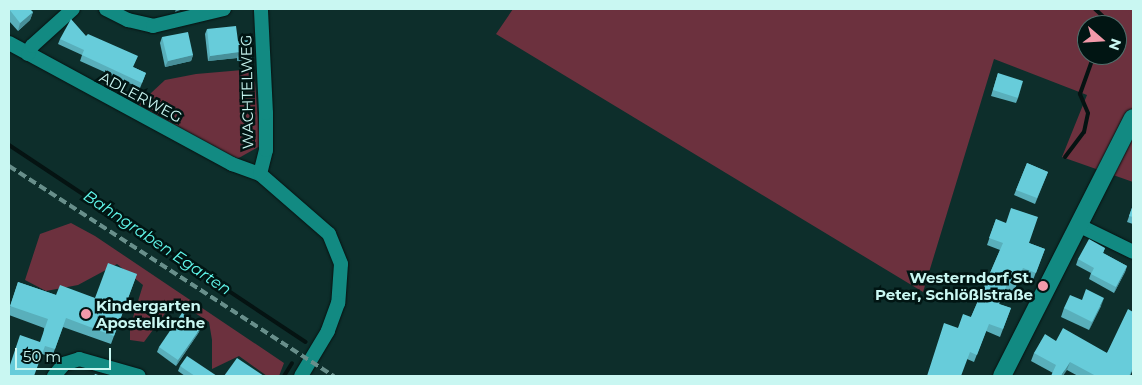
<!DOCTYPE html>
<meta charset="utf-8">
<style>
body{margin:0}
#map{position:relative;width:1142px;height:385px;overflow:hidden;background:#0d2e2b;font-family:Montserrat,sans-serif}
div>[style]{position:absolute}
.green>*{inset:0;background:#6c313e}
.stream>*{height:4px;margin:-2px;padding:0 2px;transform-origin:2px;border-radius:2px;background:#051312}
.roads{filter:drop-shadow(0 0 1px #061312) drop-shadow(0 0 1px #061312)}
.minor>*{height:14px;margin:-7px;padding:0 7px;transform-origin:7px;border-radius:7px;background:#128a82}
.tertiary>*{height:18px;margin:-9px;padding:0 9px;transform-origin:9px;border-radius:9px;background:#128a82}
.rail>*{height:4px;margin-top:-2px;transform-origin:0;background:repeating-linear-gradient(90deg,#688f8b 0 8px,transparent 0 12px)}
.wall>*{inset:0;background:#59afbb}
.shaded-wall>*{inset:0;background:#488f99}
.building>*{inset:0;background:#67ccda}
.dots>*{width:14px;height:14px;translate:-50% -50%;box-sizing:border-box;border:2px solid #011513;border-radius:50%}
span{translate:-50% -50%;white-space:nowrap;text-align:center;line-height:1.15;-webkit-text-stroke:5px #011513;paint-order:stroke}
.street-label{font-size:15px;color:#c9f7f2}
.poi-label{font-size:15px;color:#c9f7f2;font-weight:700}
.right{translate:-100% -50%;text-align:right}
.left{translate:0 -50%;text-align:left}
.water-label{font-size:16px;color:#61faee;font-style:italic}
.frame{position:absolute;inset:0;border:10px solid #c9f7f2;pointer-events:none}
.north{position:absolute;left:1077px;top:15px;width:50px;height:50px;box-sizing:border-box;background:#011513;border:1px solid #516f6c;border-radius:50%;rotate:109deg;font-size:14px;font-weight:700;line-height:20px;text-align:center;color:#c9f7f2}
.north::after{content:'';display:block;margin:auto;width:18px;height:22px;background:#f39aaa;clip-path:polygon(50% 0,100% 100%,50% 72%,0 100%)}
.scale{position:absolute;left:15px;top:348px;width:96px;height:22px;box-sizing:border-box;border:2px solid #c9f7f2;border-top:0;padding-left:6px;font-size:15px;line-height:18px;white-space:nowrap;color:#c9f7f2;-webkit-text-stroke:4px #011513;paint-order:stroke}
</style>
<div id="map">
<div class="green">
<i style="clip-path:polygon(evenodd,513px 9px,1133px 9px,1133px 182px,1062px 157px,1087px 95px,994px 59px,923px 292px,496px 34px,513px 9px,1087px 25px,1117px 25px,1117px 55px,1087px 55px,1087px 25px)"></i>
<i style="clip-path:polygon(254px 69px,260px 146px,237px 159px,136px 107px,165px 80px,196px 74px)"></i>
<i style="clip-path:polygon(71px 223px,95px 236px,284px 363px,279px 376px,267px 376px,239px 356px,212px 369px,212px 340px,209px 322px,175px 300px,144px 342px,130px 340px,130px 327px,143px 285px,117px 264px,78px 285px,46px 291px,25px 280px,40px 234px)"></i>
</div>
<div class="stream">
<i style="left:1095px;top:9px;width:16px;rotate:43deg"></i>
<i style="left:1107px;top:20px;width:5px;rotate:112deg"></i>
<i style="left:9px;top:145px;width:356px;rotate:33.6deg"></i>
<i style="left:1065px;top:157px;width:31px;rotate:-53deg"></i>
<i style="left:1084px;top:132px;width:19px;rotate:-78deg"></i>
<i style="left:1088px;top:113px;width:21px;rotate:-113deg"></i>
<i style="left:1080px;top:94px;width:41px;rotate:-70.3deg"></i>
<i style="left:284px;top:376px;width:15px;rotate:-58deg"></i>
</div>
<div class="roads">
<div class="minor">
<i style="left:106px;top:9px;width:25px;rotate:27deg"></i>
<i style="left:128px;top:20px;width:26px;rotate:13deg"></i>
<i style="left:153px;top:26px;width:73px;rotate:-13.5deg"></i>
<i style="left:9px;top:43px;width:254px;rotate:28.5deg"></i>
<i style="left:232px;top:164px;width:30px;rotate:20deg"></i>
<i style="left:260px;top:174px;width:91px;rotate:41deg"></i>
<i style="left:329px;top:234px;width:32px;rotate:68deg"></i>
<i style="left:341px;top:264px;width:39px;rotate:94deg"></i>
<i style="left:338px;top:303px;width:30px;rotate:110deg"></i>
<i style="left:328px;top:331px;width:52px;rotate:121deg"></i>
<i style="left:28px;top:54px;width:9px;rotate:-63deg"></i>
<i style="left:32px;top:46px;width:55px;rotate:-42.1deg"></i>
<i style="left:260px;top:174px;width:25px;rotate:-76deg"></i>
<i style="left:266px;top:150px;width:37px;rotate:-90deg"></i>
<i style="left:266px;top:113px;width:104px;rotate:-92.8deg"></i>
<i style="left:1078px;top:225px;width:61px;rotate:26.1deg"></i>
<i style="left:54px;top:376px;width:16px;rotate:-50deg"></i>
<i style="left:64px;top:364px;width:16px;rotate:-18deg"></i>
<i style="left:79px;top:359px;width:62px;rotate:15.8deg"></i>
</div>
<div class="tertiary">
<i style="left:1002px;top:376px;width:289px;rotate:-63.1deg"></i>
</div>
</div>
<div class="rail">
<i style="left:9px;top:166px;width:387px;rotate:32.9deg"></i>
</div>
<div class="wall">
<i style="clip-path:polygon(9px 9px,33px 12px,30px 20px,18px 31px,9px 21px)"></i>
<i style="clip-path:polygon(140px 9px,150px 9px,150px 10px)"></i>
<i style="clip-path:polygon(207px 29px,238px 41px,251px 60px,237px 61px,237px 58px,208px 61px,205px 34px)"></i>
<i style="clip-path:polygon(86px 36px,133px 67px,146px 73px,140px 88px,80px 61px,82px 55px,58px 44px,60px 39px)"></i>
<i style="clip-path:polygon(162px 37px,193px 55px,191px 61px,165px 67px,160px 43px)"></i>
<i style="clip-path:polygon(998px 73px,1018px 98px,1016px 103px,991px 96px)"></i>
<i style="clip-path:polygon(1027px 163px,1048px 172px,1035px 204px,1014px 195px)"></i>
<i style="clip-path:polygon(1133px 205px,1133px 224px,1127px 222px)"></i>
<i style="clip-path:polygon(996px 219px,1029px 243px,1045px 249px,1033px 280px,1020px 275px,1014px 292px,1005px 289px,999px 304px,1011px 308px,1000px 337px,986px 331px,974px 362px,967px 359px,958px 328px,971px 317px,1000px 250px,987px 245px)"></i>
<i style="clip-path:polygon(1105px 248px,1103px 253px,1127px 266px,1125px 272px,1114px 293px,1089px 279px,1091px 273px,1076px 265px,1078px 259px)"></i>
<i style="clip-path:polygon(137px 274px,111px 344px,63px 327px,52px 357px,42px 354px,44px 328px,9px 315px,9px 310px,18px 282px,56px 295px,95px 298px)"></i>
<i style="clip-path:polygon(1082px 300px,1101px 306px,1089px 330px,1061px 317px,1064px 308px)"></i>
<i style="clip-path:polygon(1133px 312px,1133px 369px,1130px 376px,1078px 376px,1067px 370px,1053px 373px,1031px 361px,1034px 353px,1056px 341px,1107px 353px)"></i>
<i style="clip-path:polygon(199px 332px,176px 366px,157px 352px,159px 347px)"></i>
<i style="clip-path:polygon(180px 366px,217px 376px,185px 376px,178px 371px)"></i>
</div>
<div class="shaded-wall">
<i style="clip-path:polygon(176px 9px,183px 9px,175px 12px)"></i>
<i style="clip-path:polygon(33px 12px,30px 20px,18px 31px,20px 23px)"></i>
<i style="clip-path:polygon(239px 52px,237px 58px,208px 61px,210px 56px)"></i>
<i style="clip-path:polygon(193px 55px,191px 61px,165px 67px,168px 61px)"></i>
<i style="clip-path:polygon(253px 55px,251px 60px,237px 61px,239px 56px)"></i>
<i style="clip-path:polygon(1127px 266px,1125px 272px,1114px 293px,1116px 287px)"></i>
<i style="clip-path:polygon(1104px 298px,1101px 306px,1089px 330px,1092px 322px)"></i>
<i style="clip-path:polygon(202px 326px,199px 332px,176px 366px,178px 360px)"></i>
<i style="clip-path:polygon(1070px 362px,1067px 370px,1063px 376px,1061px 376px)"></i>
</div>
<div class="building">
<i style="clip-path:polygon(9px 9px,30px 9px,33px 12px,20px 23px)"></i>
<i style="clip-path:polygon(71px 19px,86px 36px,88px 34px,138px 56px,133px 67px,146px 73px,142px 83px,82px 55px,84px 50px,60px 39px)"></i>
<i style="clip-path:polygon(236px 26px,238px 41px,252px 40px,253px 55px,239px 56px,239px 52px,210px 56px,207px 29px)"></i>
<i style="clip-path:polygon(188px 32px,193px 55px,168px 61px,162px 37px)"></i>
<i style="clip-path:polygon(998px 73px,1023px 81px,1018px 98px,993px 90px)"></i>
<i style="clip-path:polygon(1027px 163px,1048px 172px,1037px 198px,1016px 190px)"></i>
<i style="clip-path:polygon(1133px 205px,1133px 217px,1129px 216px)"></i>
<i style="clip-path:polygon(1011px 208px,1038px 217px,1029px 243px,1045px 249px,1036px 273px,1023px 268px,1016px 285px,1008px 282px,999px 304px,1011px 308px,1003px 329px,989px 324px,977px 355px,970px 352px,961px 376px,927px 376px,944px 323px,958px 328px,963px 314px,971px 317px,1003px 243px,989px 238px,996px 219px,1006px 223px)"></i>
<i style="clip-path:polygon(1089px 239px,1105px 248px,1103px 253px,1127px 266px,1116px 287px,1091px 274px,1094px 268px,1078px 259px)"></i>
<i style="clip-path:polygon(108px 263px,137px 274px,114px 336px,66px 318px,55px 349px,45px 346px,34px 376px,9px 376px,9px 368px,20px 335px,40px 342px,48px 319px,10px 306px,18px 282px,56px 295px,60px 285px,95px 298px)"></i>
<i style="clip-path:polygon(1086px 289px,1104px 298px,1092px 322px,1064px 308px,1070px 295px,1082px 300px)"></i>
<i style="clip-path:polygon(1128px 309px,1133px 312px,1133px 367px,1129px 376px,1096px 376px,1070px 362px,1061px 376px,1051px 376px,1056px 365px,1034px 353px,1045px 334px,1056px 341px,1063px 328px,1107px 353px)"></i>
<i style="clip-path:polygon(182px 313px,202px 326px,178px 360px,159px 347px)"></i>
<i style="clip-path:polygon(187px 356px,217px 376px,195px 376px,180px 366px)"></i>
<i style="clip-path:polygon(237px 358px,264px 376px,224px 376px)"></i>
<i style="clip-path:polygon(95px 374px,101px 376px,94px 376px)"></i>
</div>
<div class="dots">
<i style="left:1043px;top:286px;background:#f39aaa"></i>
<i style="left:86px;top:314px;background:#f39aaa"></i>
</div>
<div class="street-label">
<span style="left:247px;top:92px;rotate:-91deg">WACHTELWEG</span>
<span style="left:141px;top:97px;rotate:28deg">ADLERWEG</span>
</div>
<div class="poi-label">
<span class="right" style="left:1033px;top:286px">Westerndorf St.<br>Peter, Schlößlstraße</span>
<span class="left" style="left:96px;top:314px">Kindergarten<br>Apostelkirche</span>
</div>
<div class="water-label">
<span style="left:157px;top:243px;rotate:34deg">Bahngraben Egarten</span>
</div>
<div class="frame"></div>
<div class="north">N</div>
<div class="scale">50 m</div>
</div>
